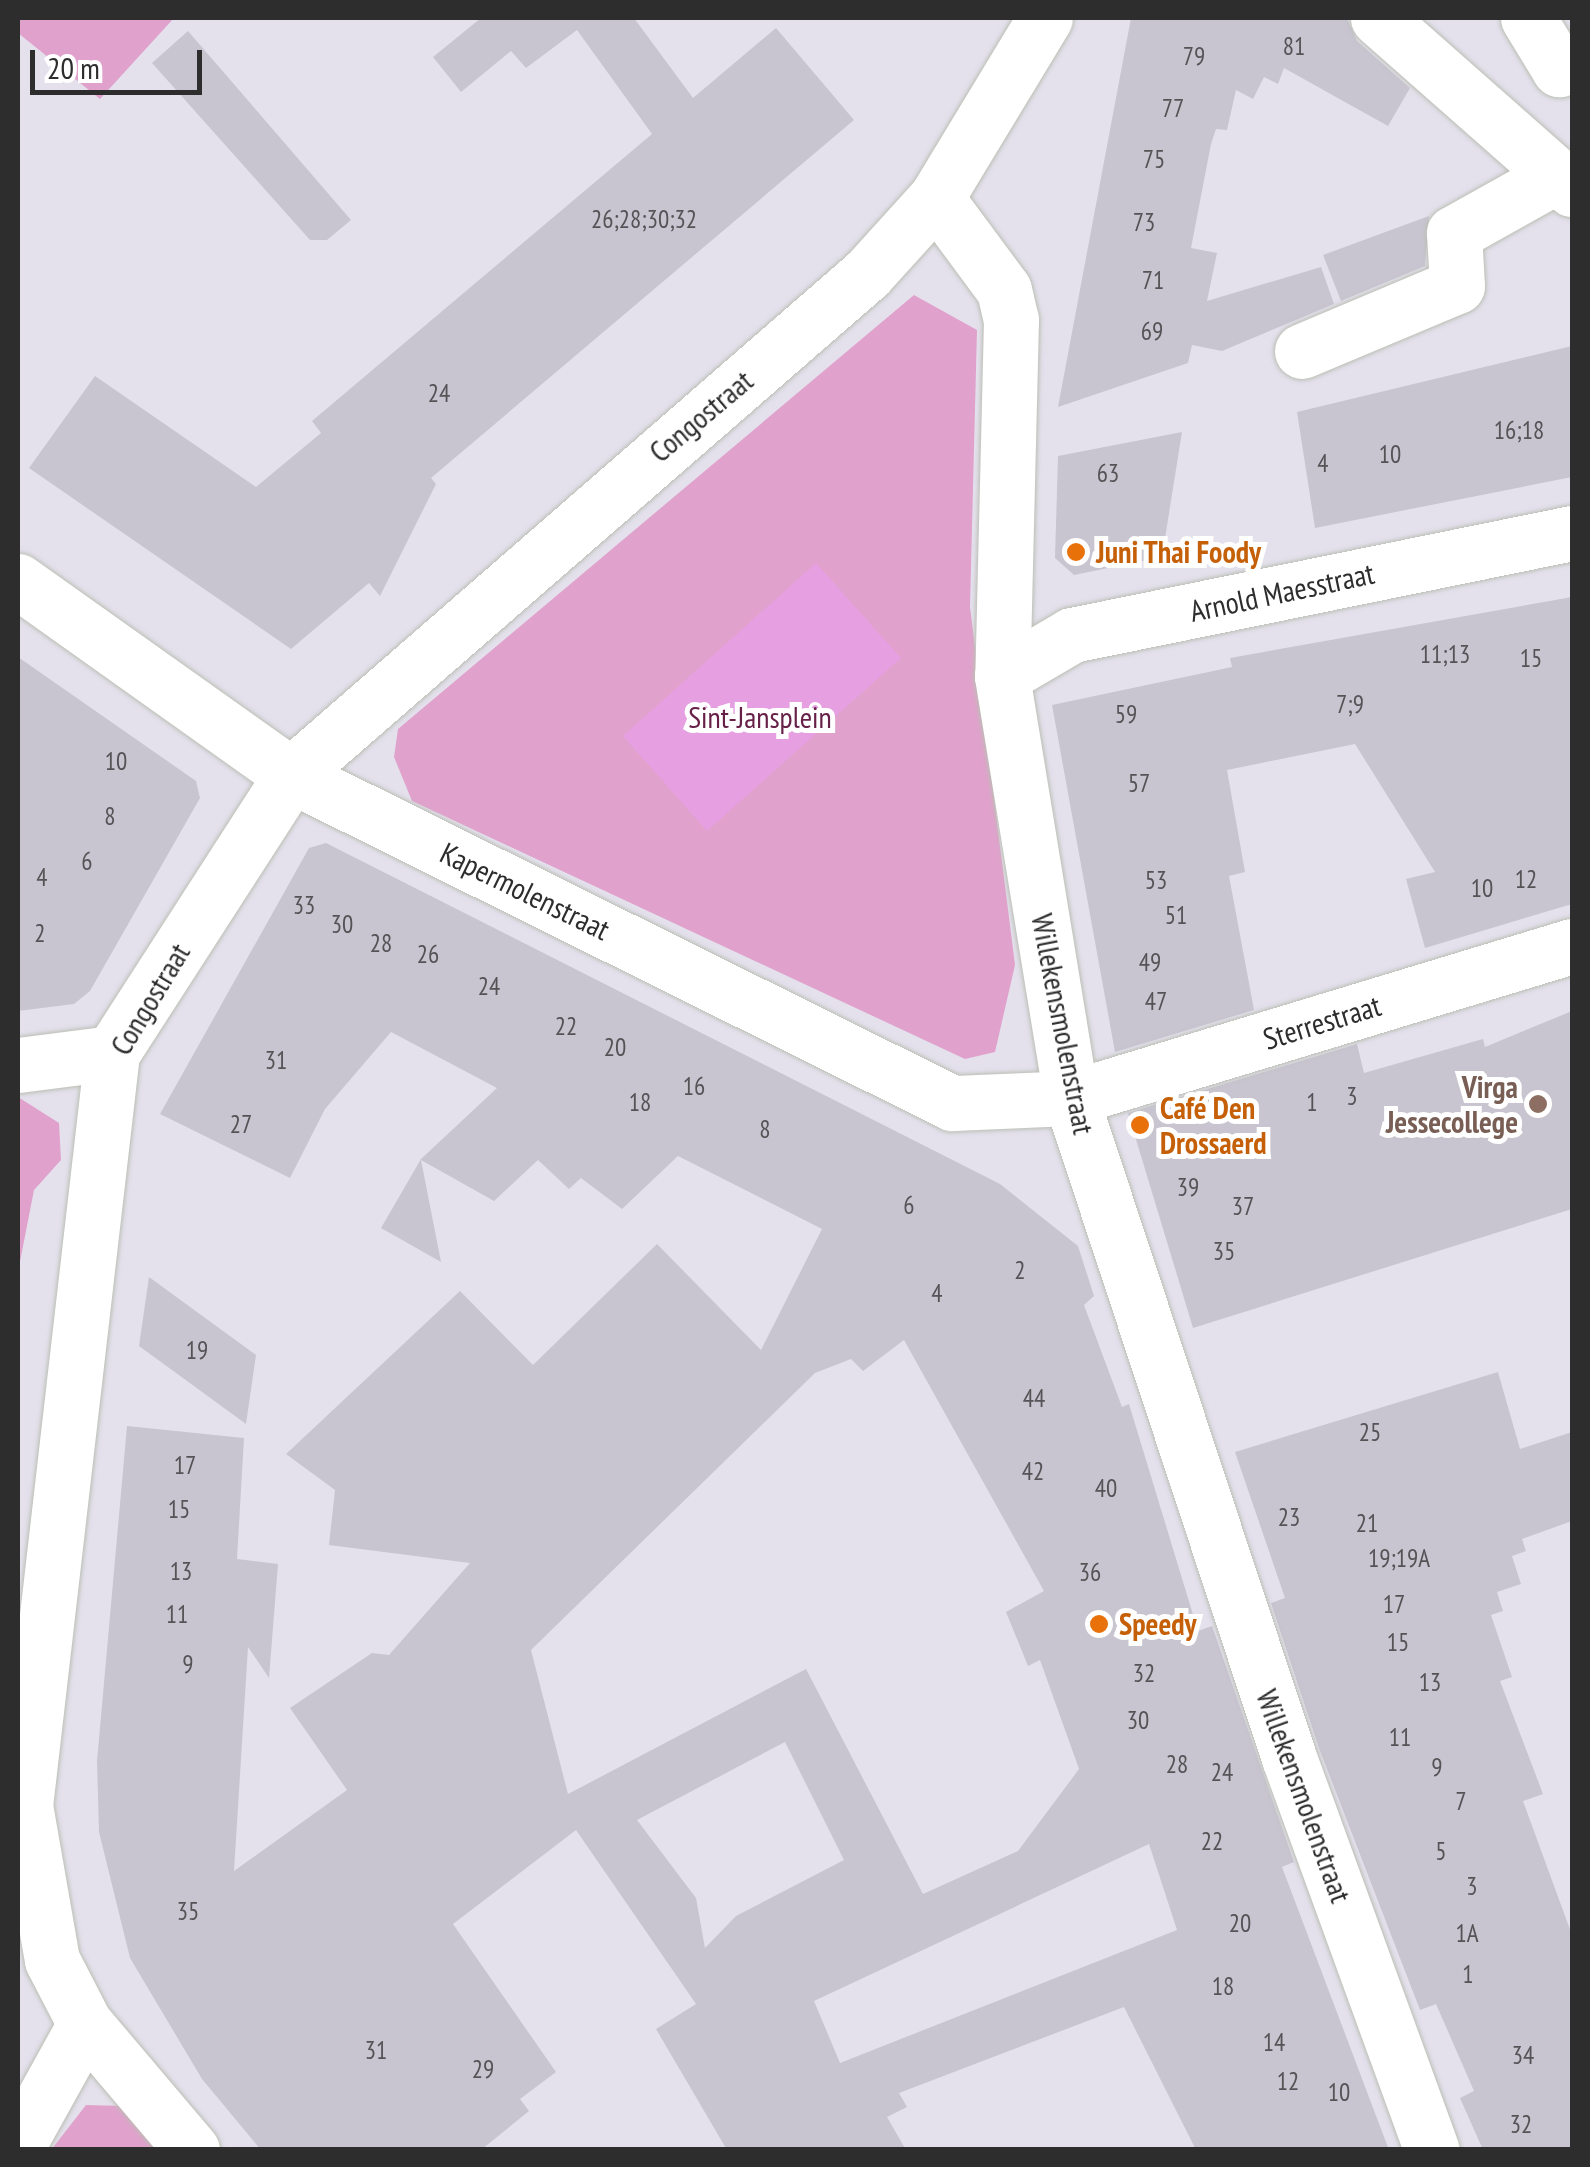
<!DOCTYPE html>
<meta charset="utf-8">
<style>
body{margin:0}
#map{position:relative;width:1590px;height:2167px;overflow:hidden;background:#e4e1ed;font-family:"PT Sans Narrow",sans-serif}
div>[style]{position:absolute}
.green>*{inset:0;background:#e0a2cc}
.pitch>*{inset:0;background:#e69fe1}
.building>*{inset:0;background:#c8c5d0}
.roads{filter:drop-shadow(0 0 2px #bbbfb4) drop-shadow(0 0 2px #bbbfb4)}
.minor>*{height:55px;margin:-27.5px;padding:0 27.5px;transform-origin:27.5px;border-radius:27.5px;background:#fff}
.dots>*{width:28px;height:28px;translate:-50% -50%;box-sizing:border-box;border:5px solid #fff;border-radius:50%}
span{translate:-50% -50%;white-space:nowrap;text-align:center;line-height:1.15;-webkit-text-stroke:10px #fff;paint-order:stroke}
.number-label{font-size:25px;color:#545356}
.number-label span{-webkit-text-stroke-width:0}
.street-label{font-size:30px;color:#2d2d2d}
.food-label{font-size:30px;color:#c56008;font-weight:700}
.left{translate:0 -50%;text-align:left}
.park-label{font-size:30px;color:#672048}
.education-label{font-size:30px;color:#785e54;font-weight:700}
.right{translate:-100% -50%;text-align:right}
.frame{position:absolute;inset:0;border:20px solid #2d2d2d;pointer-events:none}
.scale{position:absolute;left:30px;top:50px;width:172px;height:45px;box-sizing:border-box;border:5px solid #2d2d2d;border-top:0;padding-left:12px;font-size:30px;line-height:35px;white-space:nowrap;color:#2d2d2d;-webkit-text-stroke:8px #fff;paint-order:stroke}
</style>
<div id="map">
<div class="green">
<i style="clip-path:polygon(18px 18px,174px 18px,100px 99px,18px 33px)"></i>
<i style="clip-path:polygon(914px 295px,977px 330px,970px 607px,1015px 965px,995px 1052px,965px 1059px,412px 801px,394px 757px,398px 729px)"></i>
<i style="clip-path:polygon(18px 1097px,59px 1123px,61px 1160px,34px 1190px,18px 1272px)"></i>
<i style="clip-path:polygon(86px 2105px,124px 2106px,162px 2150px,51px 2150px)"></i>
</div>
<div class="pitch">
<i style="clip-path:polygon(816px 563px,901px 658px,707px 831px,623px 736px)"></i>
</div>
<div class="building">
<i style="clip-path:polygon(481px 18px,634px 18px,693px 98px,776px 28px,854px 120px,431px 478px,436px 484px,380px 596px,369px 583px,291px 649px,29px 468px,95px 376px,256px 487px,321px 433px,312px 421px,652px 134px,577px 30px,526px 68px,511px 51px,461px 92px,433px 57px)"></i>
<i style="clip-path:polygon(1131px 18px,1347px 18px,1357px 41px,1410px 88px,1388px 126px,1284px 68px,1278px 84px,1264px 77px,1253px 99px,1236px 90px,1227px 130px,1216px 129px,1211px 144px,1191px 248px,1217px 253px,1207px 301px,1321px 267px,1334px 304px,1222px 351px,1192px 345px,1188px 363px,1058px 407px)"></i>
<i style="clip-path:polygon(188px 31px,351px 220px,327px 240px,310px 240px,152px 63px)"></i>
<i style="clip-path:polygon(1429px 216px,1425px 266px,1341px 301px,1323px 255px)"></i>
<i style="clip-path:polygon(1572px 346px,1572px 477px,1315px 528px,1297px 412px)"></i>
<i style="clip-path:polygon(1182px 432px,1162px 557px,1074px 575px,1055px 558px,1058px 456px)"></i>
<i style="clip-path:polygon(1572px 597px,1572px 904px,1425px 948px,1406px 879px,1435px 872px,1355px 744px,1227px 770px,1245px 872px,1229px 876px,1254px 1010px,1115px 1052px,1052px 705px,1232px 667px,1230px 658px)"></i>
<i style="clip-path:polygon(18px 657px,196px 781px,200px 798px,90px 991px,74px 1004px,18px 1011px)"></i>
<i style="clip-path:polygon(evenodd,326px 843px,1000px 1184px,1078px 1246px,1094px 1296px,1084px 1305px,1122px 1407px,1129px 1404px,1198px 1631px,1212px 1626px,1294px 1862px,1282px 1867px,1389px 2150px,1196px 2150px,1124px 2007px,899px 2093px,907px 2107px,887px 2117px,906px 2150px,727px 2150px,656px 2029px,696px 2004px,576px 1830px,453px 1924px,556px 2072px,520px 2099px,529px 2111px,481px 2150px,261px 2150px,202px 2079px,130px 1958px,99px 1832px,97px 1761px,127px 1426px,244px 1438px,237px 1559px,278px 1564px,269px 1678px,248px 1647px,234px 1871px,347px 1790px,290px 1708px,372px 1653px,389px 1655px,470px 1563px,329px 1545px,335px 1490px,286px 1454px,460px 1291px,533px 1365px,657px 1244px,761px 1350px,822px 1229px,678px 1156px,622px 1209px,581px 1178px,569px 1189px,538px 1160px,494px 1201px,421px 1160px,441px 1262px,381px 1228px,421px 1159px,497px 1088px,391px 1032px,325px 1109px,290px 1178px,160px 1114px,309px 848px,326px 843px,904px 1340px,1044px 1591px,1006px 1612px,1028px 1666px,1040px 1660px,1079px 1769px,1018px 1851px,923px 1894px,806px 1669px,568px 1794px,531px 1650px,815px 1373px,851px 1359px,863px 1371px,904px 1340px,326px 843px,785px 1742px,844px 1860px,736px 1916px,705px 1948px,696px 1898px,637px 1820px,785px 1742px,326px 843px,1149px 1844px,1177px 1930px,840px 2063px,814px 2001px,1149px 1844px)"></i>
<i style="clip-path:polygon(1572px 1011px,1572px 1209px,1193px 1328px,1128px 1113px,1357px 1044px,1364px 1073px,1483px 1039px,1485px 1047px)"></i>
<i style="clip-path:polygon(149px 1277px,256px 1355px,246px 1424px,139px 1346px)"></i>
<i style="clip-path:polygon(1498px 1372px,1520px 1449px,1572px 1432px,1572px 1521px,1522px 1539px,1526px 1551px,1512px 1556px,1521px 1584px,1497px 1592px,1503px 1611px,1491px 1615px,1512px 1677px,1500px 1681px,1543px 1794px,1523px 1801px,1572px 1935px,1572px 2150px,1483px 2150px,1460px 2098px,1474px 2091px,1436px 2004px,1420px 2010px,1319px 1748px,1271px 1603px,1285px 1598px,1235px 1452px)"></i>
</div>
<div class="roads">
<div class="minor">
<i style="left:1378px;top:18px;width:259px;rotate:41.4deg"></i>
<i style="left:1528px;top:18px;width:60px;rotate:58.7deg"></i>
<i style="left:1559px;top:69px;width:15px;rotate:-28deg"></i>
<i style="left:936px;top:198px;width:114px;rotate:53.5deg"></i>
<i style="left:1004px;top:290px;width:31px;rotate:77deg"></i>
<i style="left:1011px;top:320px;width:356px;rotate:91.4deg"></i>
<i style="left:1002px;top:676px;width:428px;rotate:80.7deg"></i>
<i style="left:1071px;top:1098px;width:695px;rotate:71.72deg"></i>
<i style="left:1289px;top:1758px;width:417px;rotate:70deg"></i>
<i style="left:1302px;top:351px;width:168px;rotate:-22.8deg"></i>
<i style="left:1457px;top:286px;width:53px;rotate:-93.2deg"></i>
<i style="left:1454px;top:233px;width:115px;rotate:-29.2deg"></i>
<i style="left:18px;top:581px;width:335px;rotate:35.4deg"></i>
<i style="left:291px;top:775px;width:738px;rotate:26.39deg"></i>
<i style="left:952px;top:1103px;width:119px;rotate:-2.4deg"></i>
<i style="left:1071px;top:1098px;width:524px;rotate:-16.88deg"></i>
<i style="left:1002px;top:676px;width:81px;rotate:-30.4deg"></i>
<i style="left:1072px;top:635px;width:510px;rotate:-11.53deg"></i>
<i style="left:18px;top:1065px;width:95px;rotate:-7.3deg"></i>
<i style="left:18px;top:2145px;width:138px;rotate:-61deg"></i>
<i style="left:192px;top:2150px;width:165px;rotate:-130.3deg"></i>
<i style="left:85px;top:2024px;width:72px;rotate:-117.3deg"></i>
<i style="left:52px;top:1960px;width:156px;rotate:-99.9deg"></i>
<i style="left:25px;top:1806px;width:758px;rotate:-83.41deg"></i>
<i style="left:112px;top:1053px;width:331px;rotate:-57.2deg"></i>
<i style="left:291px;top:775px;width:763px;rotate:-41.02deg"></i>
<i style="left:867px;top:274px;width:103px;rotate:-47.8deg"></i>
<i style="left:936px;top:198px;width:210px;rotate:-58.8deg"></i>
</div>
</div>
<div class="dots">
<i style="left:1076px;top:552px;background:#e8710a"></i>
<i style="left:1538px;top:1104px;background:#8d6e63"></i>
<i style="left:1140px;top:1125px;background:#e8710a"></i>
<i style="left:1099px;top:1624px;background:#e8710a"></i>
</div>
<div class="number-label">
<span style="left:1294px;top:46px">81</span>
<span style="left:1194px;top:56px">79</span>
<span style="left:1173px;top:108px">77</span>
<span style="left:1154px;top:159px">75</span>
<span style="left:644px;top:219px">26;28;30;32</span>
<span style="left:1144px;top:222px">73</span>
<span style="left:1153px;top:280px">71</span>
<span style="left:1152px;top:331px">69</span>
<span style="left:439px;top:393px">24</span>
<span style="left:1519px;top:430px">16;18</span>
<span style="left:1390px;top:454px">10</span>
<span style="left:1323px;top:463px">4</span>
<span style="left:1108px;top:473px">63</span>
<span style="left:1445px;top:654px">11;13</span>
<span style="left:1531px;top:658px">15</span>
<span style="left:1350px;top:704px">7;9</span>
<span style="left:1126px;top:714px">59</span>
<span style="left:116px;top:761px">10</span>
<span style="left:1139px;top:783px">57</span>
<span style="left:110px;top:816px">8</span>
<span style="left:87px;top:861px">6</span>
<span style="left:42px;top:877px">4</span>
<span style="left:1526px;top:879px">12</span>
<span style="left:1156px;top:880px">53</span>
<span style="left:1482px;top:888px">10</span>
<span style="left:304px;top:905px">33</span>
<span style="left:1176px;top:915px">51</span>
<span style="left:342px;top:924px">30</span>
<span style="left:40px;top:933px">2</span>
<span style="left:381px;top:943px">28</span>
<span style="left:428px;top:954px">26</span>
<span style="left:1150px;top:962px">49</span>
<span style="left:489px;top:986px">24</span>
<span style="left:1156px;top:1001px">47</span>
<span style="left:566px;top:1026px">22</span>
<span style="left:615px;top:1047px">20</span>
<span style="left:276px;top:1060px">31</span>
<span style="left:694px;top:1086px">16</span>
<span style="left:1352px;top:1096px">3</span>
<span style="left:640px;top:1102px">18</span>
<span style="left:1312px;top:1102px">1</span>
<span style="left:241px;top:1124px">27</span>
<span style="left:765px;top:1129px">8</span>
<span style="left:1188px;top:1187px">39</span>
<span style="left:909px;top:1205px">6</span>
<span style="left:1243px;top:1206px">37</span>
<span style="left:1224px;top:1251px">35</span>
<span style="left:1020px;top:1270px">2</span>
<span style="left:937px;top:1293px">4</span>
<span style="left:197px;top:1350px">19</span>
<span style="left:1034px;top:1398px">44</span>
<span style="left:1370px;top:1432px">25</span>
<span style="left:185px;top:1465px">17</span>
<span style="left:1033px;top:1471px">42</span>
<span style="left:1106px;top:1488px">40</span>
<span style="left:179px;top:1509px">15</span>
<span style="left:1289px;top:1517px">23</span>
<span style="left:1367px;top:1523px">21</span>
<span style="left:1399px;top:1558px">19;19A</span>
<span style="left:181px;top:1571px">13</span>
<span style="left:1090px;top:1572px">36</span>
<span style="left:1394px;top:1604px">17</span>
<span style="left:177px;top:1614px">11</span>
<span style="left:1398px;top:1642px">15</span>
<span style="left:188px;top:1664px">9</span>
<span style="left:1144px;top:1673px">32</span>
<span style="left:1430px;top:1682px">13</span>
<span style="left:1138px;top:1720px">30</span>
<span style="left:1400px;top:1737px">11</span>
<span style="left:1177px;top:1764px">28</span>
<span style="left:1437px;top:1767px">9</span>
<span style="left:1222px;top:1772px">24</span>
<span style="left:1461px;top:1801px">7</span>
<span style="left:1212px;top:1841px">22</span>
<span style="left:1441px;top:1851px">5</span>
<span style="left:1472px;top:1886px">3</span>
<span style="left:188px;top:1911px">35</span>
<span style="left:1240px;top:1923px">20</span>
<span style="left:1467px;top:1933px">1A</span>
<span style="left:1468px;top:1974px">1</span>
<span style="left:1223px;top:1986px">18</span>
<span style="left:1274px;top:2042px">14</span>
<span style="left:376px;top:2050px">31</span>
<span style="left:1523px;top:2055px">34</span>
<span style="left:483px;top:2069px">29</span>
<span style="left:1288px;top:2081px">12</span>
<span style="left:1339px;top:2092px">10</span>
<span style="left:1521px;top:2124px">32</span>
</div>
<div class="street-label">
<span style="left:701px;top:416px;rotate:-40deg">Congostraat</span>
<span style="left:1282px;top:592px;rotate:-12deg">Arnold Maesstraat</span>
<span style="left:525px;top:891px;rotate:26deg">Kapermolenstraat</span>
<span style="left:150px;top:999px;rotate:-59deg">Congostraat</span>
<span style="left:1322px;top:1022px;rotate:-17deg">Sterrestraat</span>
<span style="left:1063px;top:1024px;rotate:79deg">Willekensmolenstraat</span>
<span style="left:1304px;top:1796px;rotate:70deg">Willekensmolenstraat</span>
</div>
<div class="food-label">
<span class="left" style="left:1096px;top:552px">Juni Thai Foody</span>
<span class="left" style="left:1160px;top:1125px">Café Den<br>Drossaerd</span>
<span class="left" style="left:1119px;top:1624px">Speedy</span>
</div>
<div class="park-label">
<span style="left:760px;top:717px">Sint-Jansplein</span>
</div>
<div class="education-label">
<span class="right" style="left:1518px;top:1104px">Virga<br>Jessecollege</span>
</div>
<div class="frame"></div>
<div class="scale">20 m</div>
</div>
